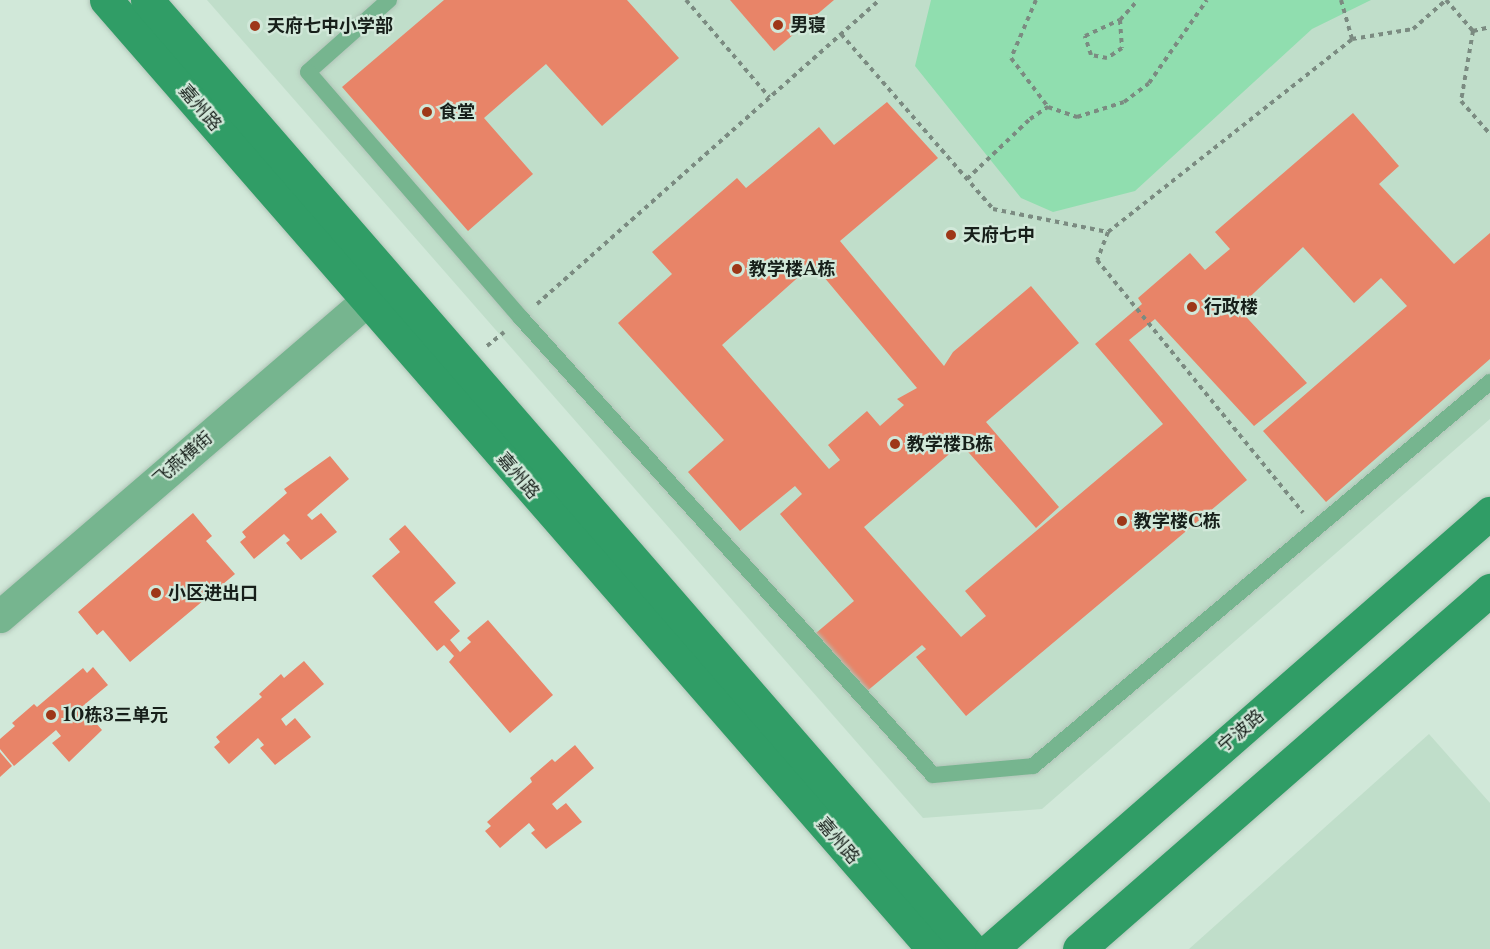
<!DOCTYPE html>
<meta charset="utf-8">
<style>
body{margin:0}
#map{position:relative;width:1490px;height:949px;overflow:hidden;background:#d1e8d9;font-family:"Libre Baskerville","Noto Sans SC",serif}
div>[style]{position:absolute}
.built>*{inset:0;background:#c0deca}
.green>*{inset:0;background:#90deaf}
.building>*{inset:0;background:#e88468}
.path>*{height:4px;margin-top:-2px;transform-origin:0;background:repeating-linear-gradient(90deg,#7b8b81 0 4.5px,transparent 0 9px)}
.roads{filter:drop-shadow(0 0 2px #b0c4b7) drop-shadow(0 0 2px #b0c4b7)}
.lane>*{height:16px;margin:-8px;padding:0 8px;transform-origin:8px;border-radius:8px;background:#76b58f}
.street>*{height:32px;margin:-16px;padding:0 16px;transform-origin:16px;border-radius:16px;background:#76b58f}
.secondary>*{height:33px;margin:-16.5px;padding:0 16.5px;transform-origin:16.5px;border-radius:16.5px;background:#309d66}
.dots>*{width:16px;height:16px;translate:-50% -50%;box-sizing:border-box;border:3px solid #d1e8d9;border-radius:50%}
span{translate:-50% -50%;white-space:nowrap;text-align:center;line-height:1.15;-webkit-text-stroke:4.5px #d1e8d9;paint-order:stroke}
.poi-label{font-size:18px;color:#171f1a;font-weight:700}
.left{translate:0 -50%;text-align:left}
.street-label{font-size:18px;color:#171f1a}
</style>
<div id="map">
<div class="built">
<i style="clip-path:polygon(207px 0,1490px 0,1490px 419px,1042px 809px,923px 818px)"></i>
<i style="clip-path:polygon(1429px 734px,1490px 803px,1490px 949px,1189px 949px)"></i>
</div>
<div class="green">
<i style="clip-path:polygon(931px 0,1371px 0,1312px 29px,1135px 191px,1053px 212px,1021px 198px,915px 66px)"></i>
</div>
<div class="building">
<i style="clip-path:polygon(444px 0,627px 0,679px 58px,602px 126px,546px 64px,484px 118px,533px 174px,468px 231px,342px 87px)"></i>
<i style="clip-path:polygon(730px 0,834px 0,774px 51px)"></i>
<i style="clip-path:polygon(evenodd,887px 102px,938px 158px,840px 241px,944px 366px,953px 352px,1031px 286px,1079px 343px,986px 422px,1059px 507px,1036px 528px,961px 444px,864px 527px,961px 637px,986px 616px,965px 591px,1163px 424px,1095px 344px,1142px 304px,1138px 298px,1190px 253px,1205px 270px,1230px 249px,1215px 232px,1353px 113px,1399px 166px,1379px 184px,1454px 264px,1490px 233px,1490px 359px,1326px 502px,1263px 431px,1407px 306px,1381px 278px,1354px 303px,1303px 247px,1238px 308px,1307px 383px,1254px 426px,1155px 319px,1129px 340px,1247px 480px,966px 716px,916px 657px,926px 649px,922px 645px,866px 692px,816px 633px,854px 601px,780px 514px,802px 494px,795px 486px,740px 531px,688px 472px,724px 440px,618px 323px,672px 274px,652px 252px,737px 178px,746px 188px,819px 127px,834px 145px,887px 102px,813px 264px,917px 388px,897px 399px,904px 405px,880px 426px,867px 411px,828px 445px,840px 460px,829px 469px,722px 345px,813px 264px)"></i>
<i style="clip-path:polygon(330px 456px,349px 479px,307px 515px,312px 520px,321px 513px,337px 532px,301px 560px,286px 543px,290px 540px,284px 534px,254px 559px,240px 542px,246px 537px,242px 532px,287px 493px,284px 489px)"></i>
<i style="clip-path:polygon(193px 513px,212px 536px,206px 541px,235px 574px,130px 662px,103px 630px,97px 635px,78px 612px)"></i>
<i style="clip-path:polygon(405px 525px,456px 583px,434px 602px,460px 631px,450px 640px,460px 652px,471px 642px,467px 638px,488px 620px,553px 695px,510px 733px,449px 662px,454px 656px,444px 645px,437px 651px,372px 576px,400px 552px,389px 539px)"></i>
<i style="clip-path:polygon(304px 661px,324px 684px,281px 719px,286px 726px,295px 718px,311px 737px,275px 765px,260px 748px,264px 745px,258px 738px,229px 764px,214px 747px,220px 742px,216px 737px,262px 697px,259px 694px,281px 674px,284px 678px)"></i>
<i style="clip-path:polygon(93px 667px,108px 685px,78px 710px,83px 717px,87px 713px,102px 730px,69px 762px,52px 743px,61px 736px,56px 730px,14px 766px,0 749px,0 739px,15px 726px,12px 723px,34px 704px,37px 707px,83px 668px,87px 673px)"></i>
<i style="clip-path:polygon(575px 745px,594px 768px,552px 804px,557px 810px,566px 803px,582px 822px,546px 849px,531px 833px,535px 830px,529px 823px,500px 848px,485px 831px,491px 826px,487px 822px,532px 782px,530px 778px,552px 759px,555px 762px)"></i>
<i style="clip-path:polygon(0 752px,12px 766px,0 777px)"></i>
</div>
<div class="path">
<i style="left:686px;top:0;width:128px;rotate:49.4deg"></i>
<i style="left:1036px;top:0;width:63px;rotate:113.3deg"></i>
<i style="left:1011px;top:58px;width:61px;rotate:52.9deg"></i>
<i style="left:1048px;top:107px;width:31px;rotate:19deg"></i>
<i style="left:1077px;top:117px;width:49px;rotate:-17.7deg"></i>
<i style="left:1124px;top:102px;width:31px;rotate:-37deg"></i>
<i style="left:1149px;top:83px;width:101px;rotate:-55.1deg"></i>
<i style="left:1341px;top:0;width:41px;rotate:74.2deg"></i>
<i style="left:1446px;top:0;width:41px;rotate:48.9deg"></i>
<i style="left:1473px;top:31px;width:71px;rotate:99.7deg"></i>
<i style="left:1461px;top:101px;width:44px;rotate:48.7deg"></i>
<i style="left:1120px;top:20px;width:28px;rotate:86deg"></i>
<i style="left:1122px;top:48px;width:18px;rotate:146deg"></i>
<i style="left:1107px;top:58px;width:16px;rotate:-169deg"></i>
<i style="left:1091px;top:55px;width:20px;rotate:-108deg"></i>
<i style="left:1085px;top:36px;width:38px;rotate:-25deg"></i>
<i style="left:1120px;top:20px;width:27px;rotate:-48deg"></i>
<i style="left:1473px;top:31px;width:17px;rotate:-13deg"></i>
<i style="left:841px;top:34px;width:232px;rotate:49deg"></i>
<i style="left:993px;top:209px;width:117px;rotate:11.3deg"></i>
<i style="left:1108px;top:232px;width:311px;rotate:-38.3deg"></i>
<i style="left:1352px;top:39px;width:62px;rotate:-9.3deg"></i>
<i style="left:1413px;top:29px;width:44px;rotate:-41.3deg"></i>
<i style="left:967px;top:179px;width:87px;rotate:-43.6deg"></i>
<i style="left:1030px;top:119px;width:22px;rotate:-34deg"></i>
<i style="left:1108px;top:232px;width:30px;rotate:111deg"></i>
<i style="left:1097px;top:260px;width:326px;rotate:50.8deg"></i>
<i style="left:537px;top:304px;width:458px;rotate:-41.6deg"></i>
<i style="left:487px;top:346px;width:22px;rotate:-39deg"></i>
</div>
<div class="roads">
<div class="lane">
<i style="left:389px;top:0;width:108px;rotate:138.4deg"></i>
<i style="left:308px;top:72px;width:325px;rotate:49.1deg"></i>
<i style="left:521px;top:318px;width:615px;rotate:47.96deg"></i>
<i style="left:933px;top:775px;width:100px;rotate:-5.1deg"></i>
<i style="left:1033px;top:766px;width:597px;rotate:-40.04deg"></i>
</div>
<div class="street">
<i style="left:0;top:617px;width:484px;rotate:-40.7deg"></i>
</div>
<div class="secondary">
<i style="left:106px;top:0;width:1259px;rotate:48.93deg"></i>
<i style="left:147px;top:0;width:1257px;rotate:49.03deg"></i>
<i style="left:991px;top:949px;width:663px;rotate:-41.15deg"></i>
<i style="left:1079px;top:949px;width:546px;rotate:-41.14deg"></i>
</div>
</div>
<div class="dots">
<i style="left:778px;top:25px;background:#9e3718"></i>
<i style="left:255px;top:26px;background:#9e3718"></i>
<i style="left:427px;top:112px;background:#9e3718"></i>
<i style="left:951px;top:235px;background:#9e3718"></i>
<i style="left:737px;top:269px;background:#9e3718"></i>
<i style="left:1192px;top:307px;background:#9e3718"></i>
<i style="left:895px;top:444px;background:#9e3718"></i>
<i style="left:1122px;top:521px;background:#9e3718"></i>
<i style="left:156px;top:593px;background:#9e3718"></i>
<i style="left:51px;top:715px;background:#9e3718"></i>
</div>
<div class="poi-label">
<span class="left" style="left:790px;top:25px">男寝</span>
<span class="left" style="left:267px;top:26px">天府七中小学部</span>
<span class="left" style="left:439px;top:112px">食堂</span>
<span class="left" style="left:963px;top:235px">天府七中</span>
<span class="left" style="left:749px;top:269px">教学楼A栋</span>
<span class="left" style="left:1204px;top:307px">行政楼</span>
<span class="left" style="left:907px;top:444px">教学楼B栋</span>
<span class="left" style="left:1134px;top:521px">教学楼C栋</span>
<span class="left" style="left:168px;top:593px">小区进出口</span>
<span class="left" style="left:63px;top:715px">10栋3三单元</span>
</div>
<div class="street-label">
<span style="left:200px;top:108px;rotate:49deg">嘉州路</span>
<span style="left:183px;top:459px;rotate:-41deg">飞燕横街</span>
<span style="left:518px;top:476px;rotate:49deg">嘉州路</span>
<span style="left:1241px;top:731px;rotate:-41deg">宁波路</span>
<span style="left:838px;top:841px;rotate:49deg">嘉州路</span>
</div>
</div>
